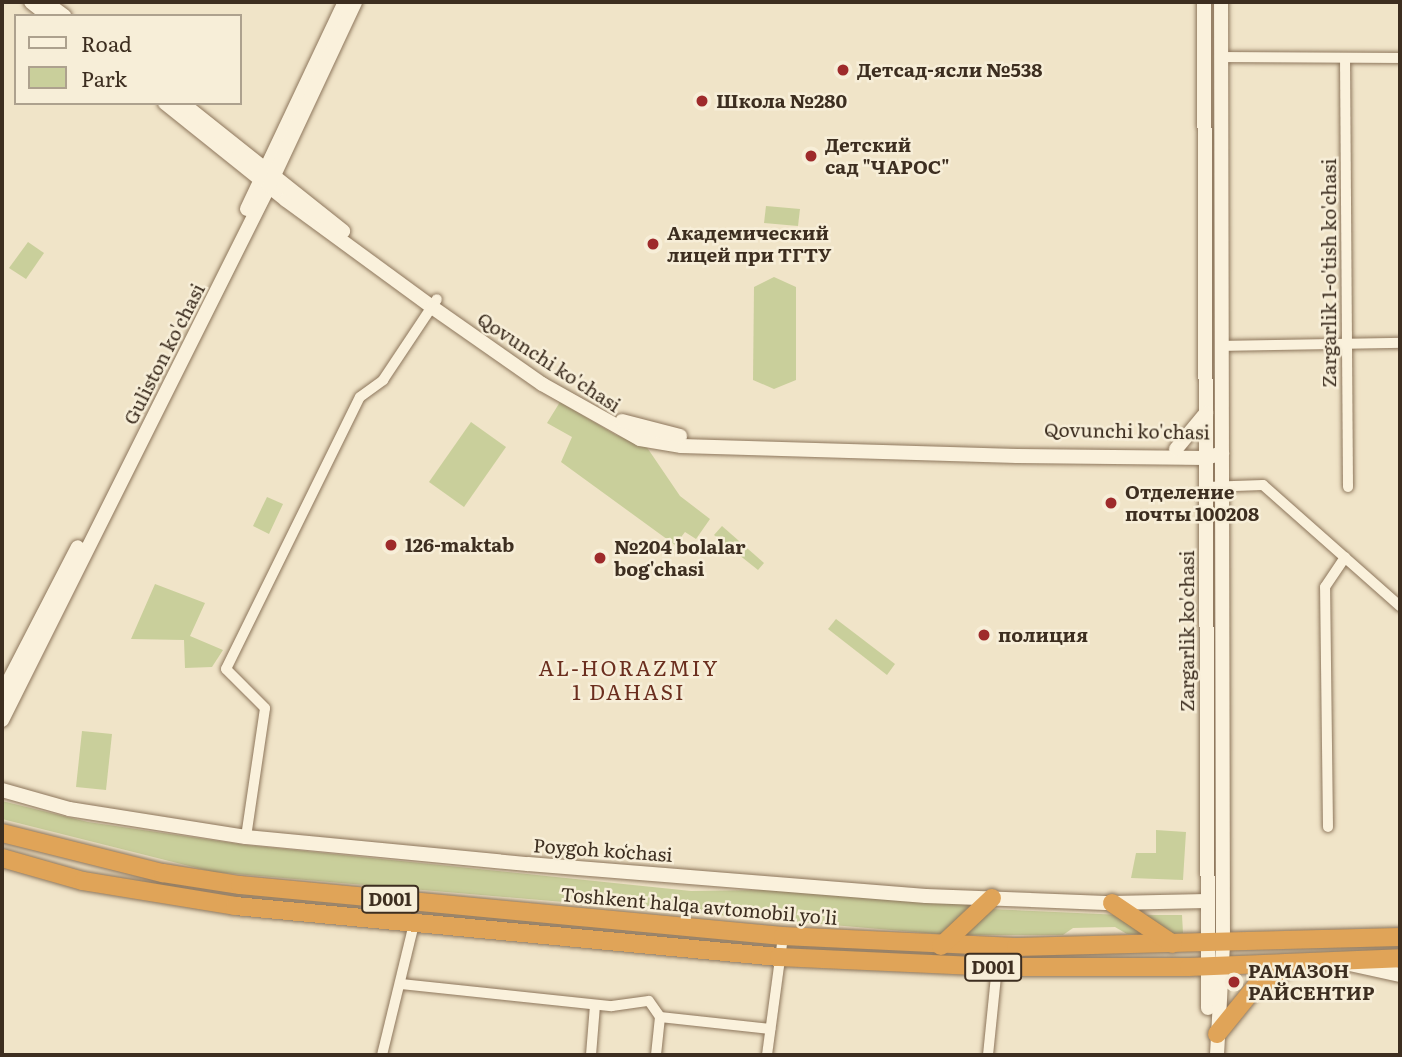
<!DOCTYPE html>
<meta charset="utf-8">
<style>
body{margin:0}
#map{position:relative;width:1402px;height:1057px;overflow:hidden;background:#f0e4c8;font-family:Literata,serif}
div>[style]{position:absolute}
.green>*{inset:0;background:#c9cf9b}
.roads{filter:drop-shadow(0 0 2px #8d765c) drop-shadow(0 0 2px #8d765c)}
.street>*{height:10px;margin:-5px;padding:0 5px;transform-origin:5px;border-radius:5px;background:#faf1dc}
.secondary>*{height:14px;margin:-7px;padding:0 7px;transform-origin:7px;border-radius:7px;background:#faf1dc}
.highway>*{height:18px;margin:-9px;padding:0 9px;transform-origin:9px;border-radius:9px;background:#e0a458}
.dots>*{width:19px;height:19px;translate:-50% -50%;box-sizing:border-box;border:4px solid #f7eed8;border-radius:50%}
span{translate:-50% -50%;white-space:nowrap;text-align:center;line-height:1.15;-webkit-text-stroke:5px #f7eed8;paint-order:stroke}
.shield-label span{padding:2px 5px;background:#f7eed8;border:2px solid;border-radius:5px;-webkit-text-stroke-width:0}
.shield-label{font-size:18px;color:#3d2e20;font-weight:700}
.poi-label{font-size:19px;color:#3d2e20;font-weight:700}
.left{translate:0 -50%;text-align:left}
.street-label{font-size:19px;color:#3d2e20}
.neighbourhood-label{font-size:21px;color:#6b2e1e;letter-spacing:2px}
.frame{position:absolute;inset:0;border:4px solid #3d2e20;pointer-events:none}
.legend{position:absolute;left:14px;top:14px;width:228px;height:91px;box-sizing:border-box;background:#f7eed8;border:2px solid #ada18e;margin:0;padding:9px 12px;list-style:none;font-size:21px;color:#3d2e20}
.legend li{display:flex;align-items:center;gap:14px;height:35px}
.legend b{width:35px;border:2px solid #ada18e}
</style>
<div id="map">
<div class="green">
<i style="clip-path:polygon(766px 206px,800px 209px,798px 226px,764px 223px)"></i>
<i style="clip-path:polygon(28px 242px,44px 253px,26px 279px,9px 268px)"></i>
<i style="clip-path:polygon(774px 277px,796px 287px,796px 380px,774px 389px,753px 380px,754px 287px)"></i>
<i style="clip-path:polygon(560px 402px,616px 435px,646px 446px,680px 496px,710px 519px,696px 539px,685px 532px,675px 545px,561px 462px,572px 437px,547px 423px)"></i>
<i style="clip-path:polygon(471px 422px,506px 447px,464px 507px,429px 482px)"></i>
<i style="clip-path:polygon(267px 497px,283px 504px,269px 534px,253px 526px)"></i>
<i style="clip-path:polygon(722px 526px,764px 563px,758px 570px,714px 535px)"></i>
<i style="clip-path:polygon(155px 584px,205px 603px,190px 636px,223px 650px,212px 667px,185px 668px,184px 640px,131px 639px)"></i>
<i style="clip-path:polygon(836px 619px,895px 664px,887px 675px,828px 629px)"></i>
<i style="clip-path:polygon(82px 731px,112px 734px,106px 790px,76px 787px)"></i>
<i style="clip-path:polygon(2px 801px,88px 822px,246px 845px,691px 891px,770px 890px,972px 905px,947px 934px,938px 934px,213px 872px,2px 819px)"></i>
<i style="clip-path:polygon(1156px 830px,1186px 832px,1183px 880px,1131px 878px,1136px 853px,1156px 853px)"></i>
<i style="clip-path:polygon(990px 909px,1122px 915px,1145px 935px,1127px 934px,1115px 927px,1073px 928px,1063px 935px,965px 935px)"></i>
<i style="clip-path:polygon(1137px 915px,1182px 915px,1183px 933px,1171px 934px)"></i>
</div>
<div class="roads">
<div class="street">
<i style="left:1221px;top:57px;width:179px;rotate:0.3deg"></i>
<i style="left:1345px;top:58px;width:429px;rotate:89.6deg"></i>
<i style="left:1222px;top:346px;width:178px;rotate:-1deg"></i>
<i style="left:1206px;top:487px;width:57px;rotate:-2deg"></i>
<i style="left:1263px;top:485px;width:183px;rotate:41.5deg"></i>
<i style="left:1328px;top:827px;width:240px;rotate:-90.7deg"></i>
<i style="left:1325px;top:587px;width:36px;rotate:-56deg"></i>
<i style="left:246px;top:837px;width:130px;rotate:-81.6deg"></i>
<i style="left:265px;top:708px;width:55px;rotate:-135deg"></i>
<i style="left:226px;top:669px;width:303px;rotate:-63.8deg"></i>
<i style="left:360px;top:397px;width:29px;rotate:-36deg"></i>
<i style="left:383px;top:380px;width:97px;rotate:-56.3deg"></i>
<i style="left:401px;top:984px;width:212px;rotate:6deg"></i>
<i style="left:612px;top:1006px;width:37px;rotate:-8deg"></i>
<i style="left:649px;top:1001px;width:19px;rotate:55deg"></i>
<i style="left:660px;top:1017px;width:111px;rotate:6.2deg"></i>
<i style="left:382px;top:1055px;width:135px;rotate:-76.3deg"></i>
<i style="left:591px;top:1055px;width:50px;rotate:-85.4deg"></i>
<i style="left:656px;top:1055px;width:38px;rotate:-84deg"></i>
<i style="left:767px;top:1055px;width:120px;rotate:-82.3deg"></i>
<i style="left:988px;top:1055px;width:88px;rotate:-84.2deg"></i>
</div>
<div class="secondary">
<i style="left:31px;top:2px;width:23px;rotate:38deg"></i>
<i style="left:45px;top:2px;width:24px;rotate:36deg"></i>
<i style="left:1204px;top:2px;width:1006px;rotate:89.77deg"></i>
<i style="left:165px;top:103px;width:155px;rotate:38.7deg"></i>
<i style="left:286px;top:200px;width:181px;rotate:36.2deg"></i>
<i style="left:432px;top:307px;width:134px;rotate:35deg"></i>
<i style="left:542px;top:384px;width:112px;rotate:29.3deg"></i>
<i style="left:640px;top:439px;width:42px;rotate:9.7deg"></i>
<i style="left:681px;top:446px;width:336px;rotate:1.7deg"></i>
<i style="left:1017px;top:456px;width:189px;rotate:0.6deg"></i>
<i style="left:1206px;top:458px;width:17px;rotate:-17deg"></i>
<i style="left:182px;top:103px;width:206px;rotate:38.5deg"></i>
<i style="left:247px;top:209px;width:229px;rotate:-64.7deg"></i>
<i style="left:622px;top:421px;width:60px;rotate:14.5deg"></i>
<i style="left:1176px;top:449px;width:47px;rotate:-50.2deg"></i>
<i style="left:2px;top:694px;width:165px;rotate:-62.7deg"></i>
<i style="left:2px;top:720px;width:597px;rotate:-63.43deg"></i>
<i style="left:269px;top:186px;width:203px;rotate:-64.9deg"></i>
<i style="left:2px;top:790px;width:70px;rotate:15.8deg"></i>
<i style="left:69px;top:809px;width:179px;rotate:9deg"></i>
<i style="left:246px;top:837px;width:283px;rotate:5.5deg"></i>
<i style="left:528px;top:864px;width:399px;rotate:4.6deg"></i>
<i style="left:926px;top:896px;width:186px;rotate:2.2deg"></i>
<i style="left:1112px;top:903px;width:95px;rotate:-1.2deg"></i>
<i style="left:1345px;top:963px;width:56px;rotate:12.3deg"></i>
<i style="left:1217px;top:1055px;width:112px;rotate:-86.9deg"></i>
<i style="left:1223px;top:943px;width:941px;rotate:-90.12deg"></i>
</div>
<div class="highway">
<i style="left:2px;top:833px;width:166px;rotate:14deg"></i>
<i style="left:163px;top:873px;width:78px;rotate:8.9deg"></i>
<i style="left:240px;top:885px;width:545px;rotate:5.37deg"></i>
<i style="left:783px;top:936px;width:233px;rotate:2.7deg"></i>
<i style="left:1016px;top:947px;width:384px;rotate:-1.5deg"></i>
<i style="left:2px;top:858px;width:84px;rotate:15.9deg"></i>
<i style="left:83px;top:881px;width:154px;rotate:9.3deg"></i>
<i style="left:235px;top:906px;width:546px;rotate:5.36deg"></i>
<i style="left:779px;top:957px;width:218px;rotate:2.6deg"></i>
<i style="left:997px;top:967px;width:192px"></i>
<i style="left:1189px;top:967px;width:211px;rotate:-2.4deg"></i>
<i style="left:1112px;top:903px;width:73px;rotate:33.9deg"></i>
<i style="left:941px;top:946px;width:70px;rotate:-43.3deg"></i>
<i style="left:1217px;top:1034px;width:62px;rotate:-50.9deg"></i>
<i style="left:1256px;top:986px;width:43px;rotate:-28.9deg"></i>
</div>
</div>
<div class="dots">
<i style="left:843px;top:70px;background:#9e2a2b"></i>
<i style="left:702px;top:101px;background:#9e2a2b"></i>
<i style="left:811px;top:156px;background:#9e2a2b"></i>
<i style="left:653px;top:244px;background:#9e2a2b"></i>
<i style="left:1111px;top:503px;background:#9e2a2b"></i>
<i style="left:391px;top:545px;background:#9e2a2b"></i>
<i style="left:600px;top:558px;background:#9e2a2b"></i>
<i style="left:984px;top:635px;background:#9e2a2b"></i>
<i style="left:1234px;top:982px;background:#9e2a2b"></i>
</div>
<div class="shield-label">
<span style="left:390px;top:899px">D001</span>
<span style="left:993px;top:967px">D001</span>
</div>
<div class="poi-label">
<span class="left" style="left:857px;top:70px">Детсад-ясли №538</span>
<span class="left" style="left:716px;top:101px">Школа №280</span>
<span class="left" style="left:825px;top:156px">Детский<br>сад "ЧАРОС"</span>
<span class="left" style="left:667px;top:244px">Академический<br>лицей при ТГТУ</span>
<span class="left" style="left:1125px;top:503px">Отделение<br>почты 100208</span>
<span class="left" style="left:405px;top:545px">126-maktab</span>
<span class="left" style="left:614px;top:558px">№204 bolalar<br>bog'chasi</span>
<span class="left" style="left:998px;top:635px">полиция</span>
<span class="left" style="left:1248px;top:982px">РАМАЗОН<br>РАЙСЕНТИР</span>
</div>
<div class="street-label">
<span style="left:1329px;top:273px;rotate:-90deg">Zargarlik 1-o'tish ko'chasi</span>
<span style="left:164px;top:354px;rotate:-63deg">Guliston ko'chasi</span>
<span style="left:549px;top:362px;rotate:33deg">Qovunchi ko'chasi</span>
<span style="left:1127px;top:431px;rotate:1deg">Qovunchi ko'chasi</span>
<span style="left:1187px;top:631px;rotate:-90deg">Zargarlik ko'chasi</span>
<span style="left:603px;top:850px;rotate:4deg">Poygoh koʻchasi</span>
<span style="left:699px;top:906px;rotate:5deg">Toshkent halqa avtomobil yo'li</span>
</div>
<div class="neighbourhood-label">
<span style="left:629px;top:679px">AL-HORAZMIY<br>1 DAHASI</span>
</div>
<div class="frame"></div>
<ul class="legend">
<li><b style="height:9px;background:#faf1dc"></b>Road</li>
<li><b style="height:19px;background:#c9cf9b"></b>Park</li>
</ul>
</div>
